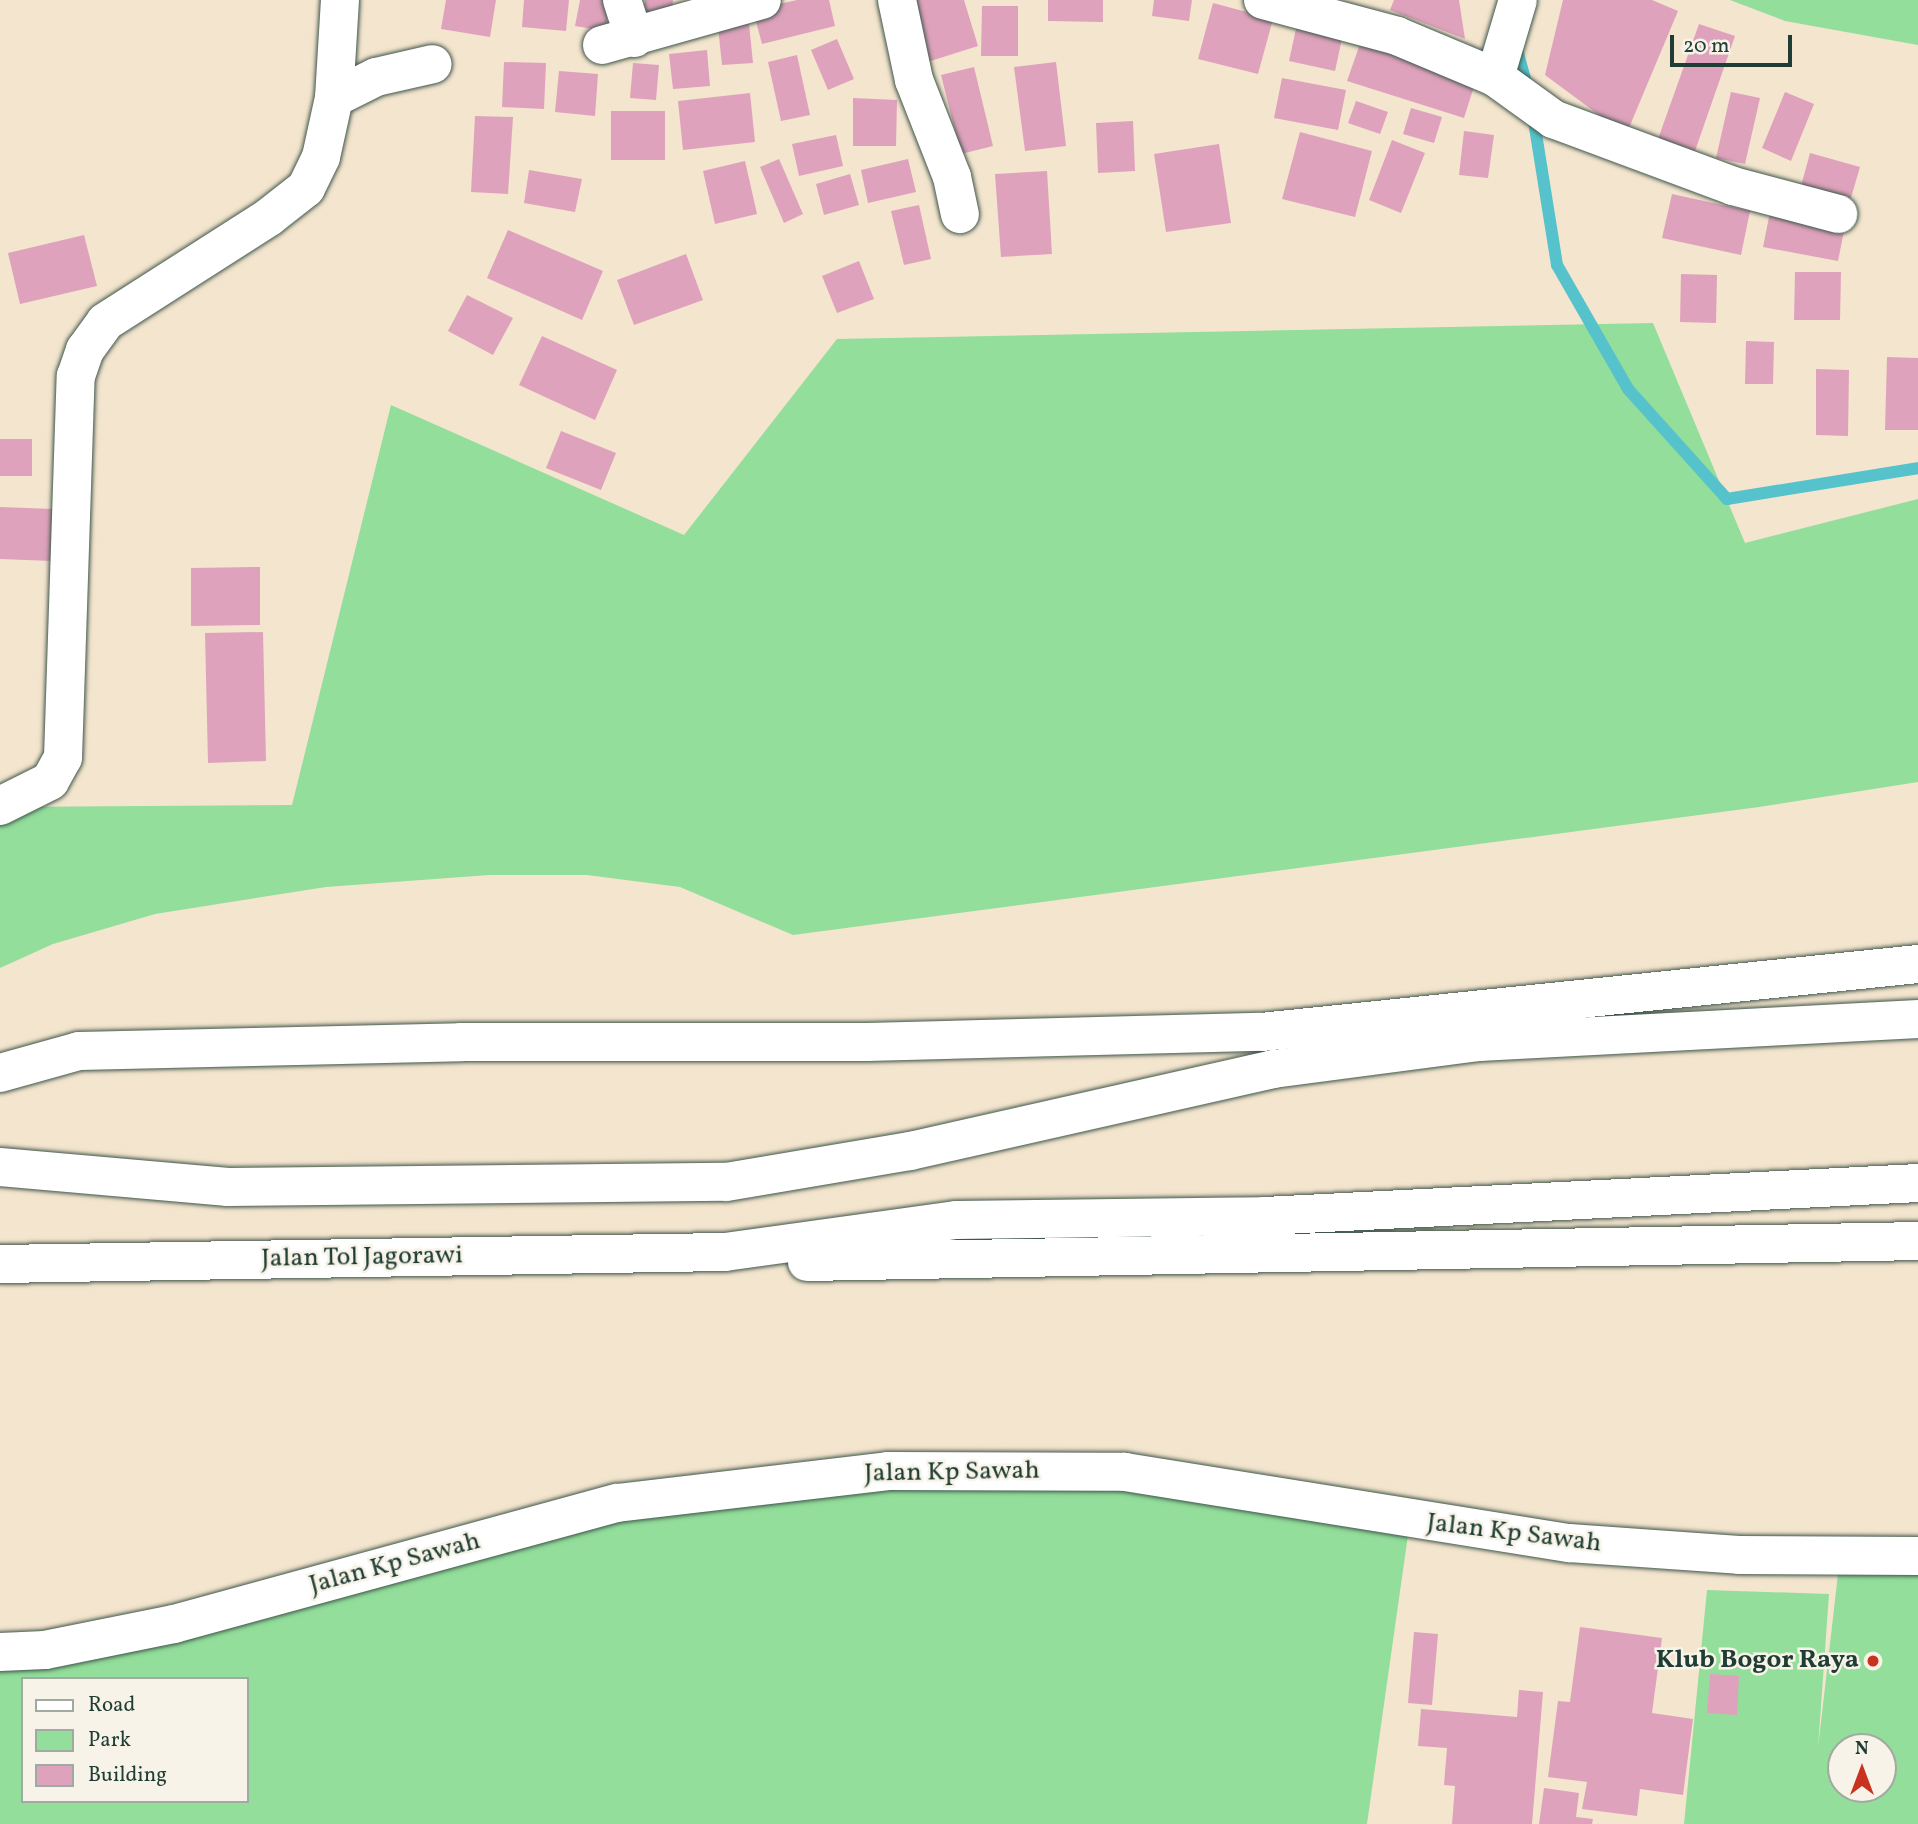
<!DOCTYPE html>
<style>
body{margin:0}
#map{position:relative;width:1918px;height:1824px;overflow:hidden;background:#f4e5ce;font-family:Vollkorn,serif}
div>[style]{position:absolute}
.green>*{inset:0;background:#93de9b}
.stream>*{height:12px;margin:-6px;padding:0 6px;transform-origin:6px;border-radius:6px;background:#55c2cc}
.building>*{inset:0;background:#dfa2bc}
.roads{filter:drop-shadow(0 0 2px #3f564b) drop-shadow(0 0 2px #3f564b)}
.minor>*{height:38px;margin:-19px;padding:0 19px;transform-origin:19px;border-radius:19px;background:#fff}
.highway>*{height:38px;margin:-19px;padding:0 19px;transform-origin:19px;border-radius:19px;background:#fff}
.dots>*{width:19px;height:19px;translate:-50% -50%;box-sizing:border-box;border:4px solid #f7f3e8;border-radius:50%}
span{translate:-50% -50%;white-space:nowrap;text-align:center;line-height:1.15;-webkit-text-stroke:5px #f7f3e8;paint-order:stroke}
.street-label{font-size:26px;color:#1f3d34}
.poi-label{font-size:26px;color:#1f3d34;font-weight:700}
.right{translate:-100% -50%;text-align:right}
.legend{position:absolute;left:21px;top:1677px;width:228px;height:126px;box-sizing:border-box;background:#f7f3e8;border:2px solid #a1aaa0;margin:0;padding:9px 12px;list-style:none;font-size:21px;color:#1f3d34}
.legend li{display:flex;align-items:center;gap:14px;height:35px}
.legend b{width:35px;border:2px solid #a1aaa0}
.north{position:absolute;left:1827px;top:1733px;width:70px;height:70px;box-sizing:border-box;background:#f7f3e8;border:2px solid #a1aaa0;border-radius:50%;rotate:0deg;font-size:19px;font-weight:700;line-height:28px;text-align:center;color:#1f3d34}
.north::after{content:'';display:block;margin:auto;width:24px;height:32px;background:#c8321e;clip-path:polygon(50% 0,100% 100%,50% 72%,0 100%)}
.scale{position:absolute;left:1670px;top:35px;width:122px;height:32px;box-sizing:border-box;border:4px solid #1f3d34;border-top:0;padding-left:9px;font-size:21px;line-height:24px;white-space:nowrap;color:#1f3d34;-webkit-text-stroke:5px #f7f3e8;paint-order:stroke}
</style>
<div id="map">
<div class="green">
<i style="clip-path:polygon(1730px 0,1918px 0,1918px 45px,1785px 21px)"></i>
<i style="clip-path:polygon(1653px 323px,1745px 543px,1918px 499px,1918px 782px,1759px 807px,793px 935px,680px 887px,587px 875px,489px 875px,326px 887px,155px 914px,53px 944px,0 968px,0 807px,292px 805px,391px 405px,684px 535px,837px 339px)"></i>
<i style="clip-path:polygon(evenodd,1125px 1472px,1410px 1521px,1367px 1824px,0 1824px,0 1650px,617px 1503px,1125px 1472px,23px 1679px,247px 1679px,247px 1801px,23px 1801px,23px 1679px)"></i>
<i style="clip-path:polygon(evenodd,1918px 1572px,1918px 1824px,1684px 1824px,1707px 1590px,1829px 1594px,1818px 1748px,1838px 1574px,1918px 1572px,1841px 1747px,1883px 1747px,1883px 1789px,1841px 1789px,1841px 1747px)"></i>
</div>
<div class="stream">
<i style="left:1516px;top:46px;width:46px;rotate:74.7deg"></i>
<i style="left:1533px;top:115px;width:152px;rotate:80.9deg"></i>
<i style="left:1557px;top:265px;width:143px;rotate:60.2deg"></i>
<i style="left:1628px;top:389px;width:148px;rotate:48deg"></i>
<i style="left:1727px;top:499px;width:193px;rotate:-9.2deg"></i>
</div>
<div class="building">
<i style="clip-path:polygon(446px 0,496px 0,490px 37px,441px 29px)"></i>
<i style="clip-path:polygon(524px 0,569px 0,566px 31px,522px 27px)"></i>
<i style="clip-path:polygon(580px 0,610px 0,605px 31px,575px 26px)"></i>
<i style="clip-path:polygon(645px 0,673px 0,671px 20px,643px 17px)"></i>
<i style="clip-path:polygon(797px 0,829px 0,835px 26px,762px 44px,753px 10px)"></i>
<i style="clip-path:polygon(898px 0,964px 0,978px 46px,918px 65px)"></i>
<i style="clip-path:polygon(1048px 0,1103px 0,1103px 22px,1048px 21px)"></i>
<i style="clip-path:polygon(1154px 0,1192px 0,1189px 21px,1152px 16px)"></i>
<i style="clip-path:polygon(1394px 0,1459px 0,1465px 39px,1390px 10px)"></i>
<i style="clip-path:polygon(1563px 0,1652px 0,1678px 11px,1626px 135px,1545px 75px)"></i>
<i style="clip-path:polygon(1213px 3px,1273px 19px,1258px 74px,1198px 59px)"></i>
<i style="clip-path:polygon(982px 6px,1018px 6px,1018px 56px,981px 56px)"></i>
<i style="clip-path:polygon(749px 24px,753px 63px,722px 65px,718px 27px)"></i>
<i style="clip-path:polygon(1297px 24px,1343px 34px,1335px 71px,1289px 61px)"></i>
<i style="clip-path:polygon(1699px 24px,1735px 36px,1695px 151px,1658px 139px)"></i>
<i style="clip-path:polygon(837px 39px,854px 79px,828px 90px,811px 50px)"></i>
<i style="clip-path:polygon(1361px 41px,1477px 77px,1464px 118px,1347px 81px)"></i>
<i style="clip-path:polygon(707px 50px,710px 86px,673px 89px,669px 54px)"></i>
<i style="clip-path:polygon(797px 55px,810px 115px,781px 121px,768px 62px)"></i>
<i style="clip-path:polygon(504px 62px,546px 63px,544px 109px,502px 107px)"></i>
<i style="clip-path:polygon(1056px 62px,1066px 146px,1025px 151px,1014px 67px)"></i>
<i style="clip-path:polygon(633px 63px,659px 65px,656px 100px,630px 98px)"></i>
<i style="clip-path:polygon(974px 67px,993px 146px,961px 154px,941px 75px)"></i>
<i style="clip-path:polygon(559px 71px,598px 74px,595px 116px,555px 112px)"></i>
<i style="clip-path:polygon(1282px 78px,1346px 90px,1338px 130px,1274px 118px)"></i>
<i style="clip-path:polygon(1731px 92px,1760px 98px,1745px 164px,1716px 158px)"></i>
<i style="clip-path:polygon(1785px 92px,1814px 104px,1791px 161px,1762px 148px)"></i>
<i style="clip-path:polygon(750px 93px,755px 142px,683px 150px,678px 101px)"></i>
<i style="clip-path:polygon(853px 98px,897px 100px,896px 146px,853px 146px)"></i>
<i style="clip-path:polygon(1356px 101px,1388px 112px,1380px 134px,1348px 123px)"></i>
<i style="clip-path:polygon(1411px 108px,1442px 117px,1434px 143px,1403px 134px)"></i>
<i style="clip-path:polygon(611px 111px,665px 111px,665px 160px,611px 160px)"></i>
<i style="clip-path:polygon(475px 116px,513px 117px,508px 194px,471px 192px)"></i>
<i style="clip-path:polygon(1133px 121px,1135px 171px,1098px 173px,1096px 123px)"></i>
<i style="clip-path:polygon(1464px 131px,1494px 135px,1488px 178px,1459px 175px)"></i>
<i style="clip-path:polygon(1300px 132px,1372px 151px,1355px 217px,1282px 199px)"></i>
<i style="clip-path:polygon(836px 135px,843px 166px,799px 176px,792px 144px)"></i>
<i style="clip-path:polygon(1392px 140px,1425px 153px,1401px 213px,1369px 200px)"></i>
<i style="clip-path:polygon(1219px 144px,1231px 223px,1166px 232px,1154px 154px)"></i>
<i style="clip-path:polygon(1810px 153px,1860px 167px,1850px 201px,1801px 186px)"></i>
<i style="clip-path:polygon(779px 159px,803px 214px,784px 223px,760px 167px)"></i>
<i style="clip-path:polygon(908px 159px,916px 192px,868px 203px,861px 170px)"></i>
<i style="clip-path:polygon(745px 161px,757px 214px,715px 224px,703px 171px)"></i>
<i style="clip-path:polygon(529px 170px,582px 179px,575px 212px,524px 203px)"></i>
<i style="clip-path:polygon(1047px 171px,1052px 254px,1001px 257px,995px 174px)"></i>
<i style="clip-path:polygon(850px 174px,859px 205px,824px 215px,816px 184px)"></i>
<i style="clip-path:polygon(1672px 194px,1750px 211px,1741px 255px,1662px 238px)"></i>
<i style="clip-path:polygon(919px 205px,931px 259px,904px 265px,891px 211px)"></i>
<i style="clip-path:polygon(1770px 212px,1845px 226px,1838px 261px,1763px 247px)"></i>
<i style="clip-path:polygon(508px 230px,603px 271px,582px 320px,487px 278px)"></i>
<i style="clip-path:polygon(84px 235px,97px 286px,20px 304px,8px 253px)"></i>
<i style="clip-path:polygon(686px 254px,703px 300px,634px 325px,617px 280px)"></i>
<i style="clip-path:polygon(859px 261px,874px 299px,837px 313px,822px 276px)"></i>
<i style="clip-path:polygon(1795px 272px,1841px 272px,1840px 320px,1794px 320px)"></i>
<i style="clip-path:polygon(1681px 274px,1717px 275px,1716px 323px,1680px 322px)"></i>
<i style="clip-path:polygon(467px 295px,513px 318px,493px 355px,448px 331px)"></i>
<i style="clip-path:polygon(542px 336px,617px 370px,595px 420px,519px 385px)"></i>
<i style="clip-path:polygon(1746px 341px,1774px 342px,1773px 384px,1745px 384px)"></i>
<i style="clip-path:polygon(1887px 357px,1918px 358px,1918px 430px,1885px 430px)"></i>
<i style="clip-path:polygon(1816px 369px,1849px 370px,1848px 436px,1816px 435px)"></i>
<i style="clip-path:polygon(561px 431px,616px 453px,601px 490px,546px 468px)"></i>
<i style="clip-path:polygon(0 439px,32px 439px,32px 476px,0 476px)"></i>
<i style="clip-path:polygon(0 507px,54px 509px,52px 561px,0 559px)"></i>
<i style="clip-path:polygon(260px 567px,260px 625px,191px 626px,191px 568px)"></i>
<i style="clip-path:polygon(263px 632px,266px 761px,208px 763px,205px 633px)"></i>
<i style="clip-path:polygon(1580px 1627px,1662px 1638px,1652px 1713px,1693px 1719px,1683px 1795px,1640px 1789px,1637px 1816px,1582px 1809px,1587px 1782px,1548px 1777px,1558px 1701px,1570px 1702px)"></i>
<i style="clip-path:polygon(1414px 1632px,1438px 1634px,1432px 1705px,1408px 1703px)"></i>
<i style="clip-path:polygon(1710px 1674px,1739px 1676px,1737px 1715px,1707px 1713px)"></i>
<i style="clip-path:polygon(1519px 1690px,1543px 1692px,1532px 1824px,1452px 1824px,1455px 1786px,1444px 1785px,1447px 1748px,1418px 1746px,1421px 1709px,1517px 1717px)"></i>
<i style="clip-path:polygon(1544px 1788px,1579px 1793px,1576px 1817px,1593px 1819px,1592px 1824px,1539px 1824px)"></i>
</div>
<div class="roads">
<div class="minor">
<i style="left:622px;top:0;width:40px;rotate:72deg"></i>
<i style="left:897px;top:0;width:82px;rotate:78deg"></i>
<i style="left:914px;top:80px;width:104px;rotate:68.6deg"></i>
<i style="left:952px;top:177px;width:38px;rotate:78deg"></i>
<i style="left:1263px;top:0;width:139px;rotate:15deg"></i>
<i style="left:1397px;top:36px;width:106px;rotate:22.7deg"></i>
<i style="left:1495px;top:77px;width:72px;rotate:35.9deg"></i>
<i style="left:1553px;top:119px;width:192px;rotate:20.4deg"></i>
<i style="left:1733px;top:186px;width:109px;rotate:14.9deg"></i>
<i style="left:602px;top:45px;width:166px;rotate:-15.7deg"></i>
<i style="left:1495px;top:77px;width:80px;rotate:-73.4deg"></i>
<i style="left:334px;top:98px;width:47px;rotate:-26.6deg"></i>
<i style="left:376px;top:77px;width:58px;rotate:-12.8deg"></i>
<i style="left:0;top:806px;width:56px;rotate:-26.6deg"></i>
<i style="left:50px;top:781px;width:26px;rotate:-61deg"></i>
<i style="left:63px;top:758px;width:382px;rotate:-88.1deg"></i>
<i style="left:76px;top:376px;width:28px;rotate:-71deg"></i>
<i style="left:85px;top:350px;width:34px;rotate:-54deg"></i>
<i style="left:105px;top:322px;width:195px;rotate:-32.6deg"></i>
<i style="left:269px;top:217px;width:47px;rotate:-38.1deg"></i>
<i style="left:306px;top:188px;width:34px;rotate:-64deg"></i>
<i style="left:321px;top:157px;width:60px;rotate:-77.6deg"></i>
<i style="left:334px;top:98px;width:98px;rotate:-86.5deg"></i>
<i style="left:0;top:1652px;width:45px;rotate:-2.5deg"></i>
<i style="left:45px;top:1650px;width:132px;rotate:-11.4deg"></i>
<i style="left:174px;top:1624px;width:459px;rotate:-15.3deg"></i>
<i style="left:617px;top:1503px;width:273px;rotate:-6.7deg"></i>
<i style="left:888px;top:1471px;width:237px;rotate:0.2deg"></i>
<i style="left:1125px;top:1472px;width:450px;rotate:9.1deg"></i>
<i style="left:1569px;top:1543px;width:170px;rotate:4deg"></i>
<i style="left:1739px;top:1555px;width:179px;rotate:0.3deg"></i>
</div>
<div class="highway">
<i style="left:0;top:1073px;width:82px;rotate:-15.6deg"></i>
<i style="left:79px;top:1051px;width:382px;rotate:-1.3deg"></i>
<i style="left:461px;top:1042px;width:406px"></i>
<i style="left:867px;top:1042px;width:394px;rotate:-1.5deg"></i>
<i style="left:1261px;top:1032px;width:661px;rotate:-5.91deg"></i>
<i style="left:0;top:1167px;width:229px;rotate:5deg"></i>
<i style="left:228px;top:1187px;width:498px;rotate:-0.6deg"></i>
<i style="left:726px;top:1182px;width:187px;rotate:-9.6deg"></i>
<i style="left:910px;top:1151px;width:372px;rotate:-12.7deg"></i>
<i style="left:1273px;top:1069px;width:208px;rotate:-7.5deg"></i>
<i style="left:1479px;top:1042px;width:440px;rotate:-3deg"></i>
<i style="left:807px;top:1262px;width:1111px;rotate:-1.08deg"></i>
<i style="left:0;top:1264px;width:725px;rotate:-0.95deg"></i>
<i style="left:725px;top:1252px;width:233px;rotate:-7.9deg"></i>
<i style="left:956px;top:1220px;width:309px;rotate:-0.7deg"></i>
<i style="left:1265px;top:1216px;width:654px;rotate:-2.89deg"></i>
</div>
</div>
<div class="dots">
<i style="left:1873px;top:1661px;background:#c8321e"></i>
</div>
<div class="street-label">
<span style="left:362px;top:1258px;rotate:-1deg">Jalan Tol Jagorawi</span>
<span style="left:952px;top:1473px;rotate:-1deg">Jalan Kp Sawah</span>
<span style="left:1514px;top:1534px;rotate:7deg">Jalan Kp Sawah</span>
<span style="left:395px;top:1564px;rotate:-15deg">Jalan Kp Sawah</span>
</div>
<div class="poi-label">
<span class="right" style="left:1859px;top:1661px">Klub Bogor Raya</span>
</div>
<ul class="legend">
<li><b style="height:9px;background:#fff"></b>Road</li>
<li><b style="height:19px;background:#93de9b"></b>Park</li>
<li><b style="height:19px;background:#dfa2bc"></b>Building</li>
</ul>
<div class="north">N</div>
<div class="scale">20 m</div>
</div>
